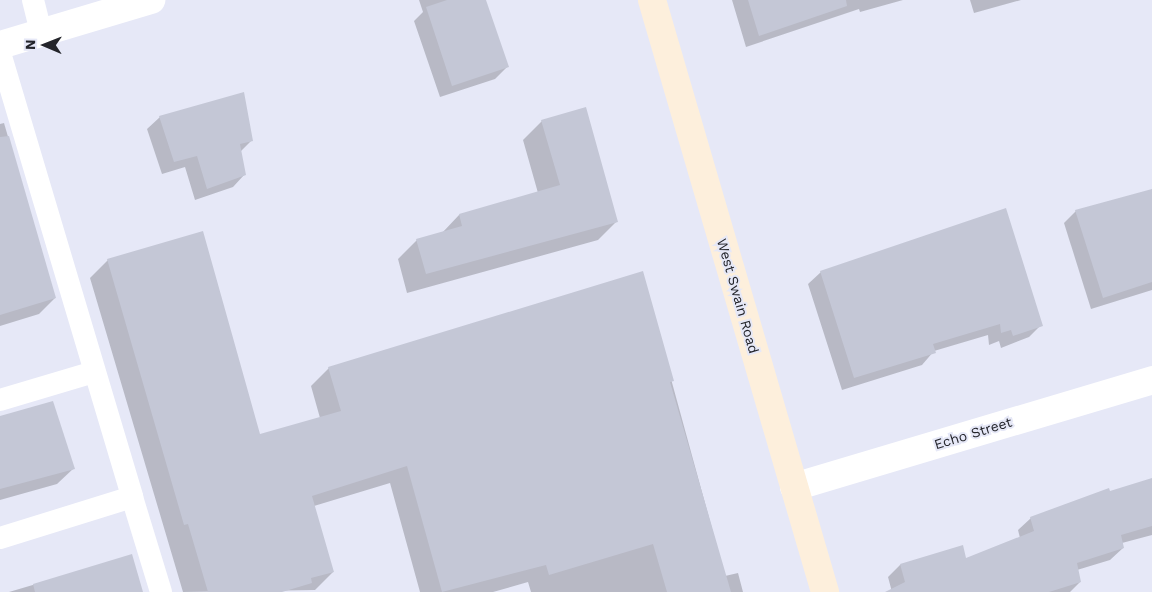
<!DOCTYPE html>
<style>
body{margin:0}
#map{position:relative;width:1152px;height:592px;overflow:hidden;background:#e6e8f7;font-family:"Work Sans",sans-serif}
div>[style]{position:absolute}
.shadow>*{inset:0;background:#0003}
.building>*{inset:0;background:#c4c7d6}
.lane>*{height:22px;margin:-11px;padding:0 11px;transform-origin:11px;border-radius:11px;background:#fff}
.street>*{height:28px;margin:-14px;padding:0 14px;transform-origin:14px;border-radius:14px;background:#fff}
.secondary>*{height:28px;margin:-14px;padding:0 14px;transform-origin:14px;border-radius:14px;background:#fdefdc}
span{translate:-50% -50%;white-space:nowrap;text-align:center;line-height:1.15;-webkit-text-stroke:4px #e6e8f7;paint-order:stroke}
.street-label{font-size:14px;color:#24252b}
.north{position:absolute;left:20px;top:20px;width:50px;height:50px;-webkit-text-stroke:4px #e6e8f7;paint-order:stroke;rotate:271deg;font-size:14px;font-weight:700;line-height:20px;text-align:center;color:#24252b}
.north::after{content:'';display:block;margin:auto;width:18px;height:22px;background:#24252b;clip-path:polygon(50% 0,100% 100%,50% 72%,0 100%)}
</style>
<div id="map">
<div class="shadow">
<i style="clip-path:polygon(419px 0,484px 0,507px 67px,495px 79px,440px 97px,414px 21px,423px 12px)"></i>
<i style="clip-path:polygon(732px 0,903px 0,860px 12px,859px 9px,746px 47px)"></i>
<i style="clip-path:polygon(970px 0,1021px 0,974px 13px)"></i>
<i style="clip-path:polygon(160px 117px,252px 140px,240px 152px,245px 174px,233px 187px,195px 200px,185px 167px,162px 174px,147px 129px)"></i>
<i style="clip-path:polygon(542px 121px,617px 221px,598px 240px,407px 293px,398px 259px,417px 240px,442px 233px,459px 215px,538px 193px,523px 140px)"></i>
<i style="clip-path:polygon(4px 123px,55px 298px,39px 314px,0 326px,0 124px)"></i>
<i style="clip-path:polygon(1152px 190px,1152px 290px,1091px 309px,1064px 223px,1076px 211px)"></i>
<i style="clip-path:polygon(108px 260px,260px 435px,320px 418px,311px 386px,329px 368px,642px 273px,725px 576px,738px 573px,743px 592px,531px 592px,528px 582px,493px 592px,420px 592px,390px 483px,314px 506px,333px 572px,315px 590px,183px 592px,90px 278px)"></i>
<i style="clip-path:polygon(821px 272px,1041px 325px,1029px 337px,1001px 348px,999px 341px,989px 345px,988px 335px,934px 351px,922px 365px,842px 390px,808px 284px)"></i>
<i style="clip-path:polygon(0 417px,74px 468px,57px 484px,0 500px)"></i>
<i style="clip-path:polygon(1152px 480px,1152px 535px,1122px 543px,1123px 548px,1110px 560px,1077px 570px,1080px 582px,1070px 592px,892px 592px,888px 577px,900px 565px,965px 560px,1020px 538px,1018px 530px,1031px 518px)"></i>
<i style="clip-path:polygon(131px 556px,141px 592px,9px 592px)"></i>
</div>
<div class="building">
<i style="clip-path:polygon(447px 0,486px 0,509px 67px,452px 86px,426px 7px)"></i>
<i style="clip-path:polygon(748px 0,846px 0,847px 6px,759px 36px)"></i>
<i style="clip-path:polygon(244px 92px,253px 141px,240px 144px,246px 175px,207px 189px,197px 156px,174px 162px,159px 116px)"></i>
<i style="clip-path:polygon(586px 107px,618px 222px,426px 274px,416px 239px,462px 226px,459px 214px,560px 185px,541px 120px)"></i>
<i style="clip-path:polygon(9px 136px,56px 298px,0 315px,0 137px)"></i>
<i style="clip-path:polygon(1152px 189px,1152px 282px,1103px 298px,1075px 210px)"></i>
<i style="clip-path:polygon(1006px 208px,1043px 326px,1013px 336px,1011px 330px,1001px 333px,1000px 324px,933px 344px,936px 353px,854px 378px,820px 271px)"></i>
<i style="clip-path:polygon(203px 231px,260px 434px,341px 411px,328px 367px,643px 271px,674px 381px,670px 382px,731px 592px,667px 592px,653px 544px,549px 575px,546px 565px,442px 592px,407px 466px,312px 496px,334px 572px,311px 578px,312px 583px,282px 592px,208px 592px,188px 524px,184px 525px,107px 259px)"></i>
<i style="clip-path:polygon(53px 401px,75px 469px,0 489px,0 416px)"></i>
<i style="clip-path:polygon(1152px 478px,1152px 526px,1121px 535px,1124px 548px,1077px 563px,1081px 582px,1049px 592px,885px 592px,905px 582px,900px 564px,963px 545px,966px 558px,1034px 531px,1030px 517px,1109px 488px,1110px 491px)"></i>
<i style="clip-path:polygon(132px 554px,143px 592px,35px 592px,33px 584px)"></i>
</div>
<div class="lane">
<i style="left:33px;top:0;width:34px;rotate:76deg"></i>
<i style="left:0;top:53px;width:463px;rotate:73.4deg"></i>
<i style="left:132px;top:497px;width:138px;rotate:162.7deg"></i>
<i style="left:0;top:400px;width:98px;rotate:-16.6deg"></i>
<i style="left:132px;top:497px;width:99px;rotate:73deg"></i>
</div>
<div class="street">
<i style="left:0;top:45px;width:158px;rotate:-16.6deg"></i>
<i style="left:794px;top:487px;width:374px;rotate:-16.6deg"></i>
</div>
<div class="secondary">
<i style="left:652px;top:0;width:617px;rotate:73.71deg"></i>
</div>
<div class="street-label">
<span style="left:738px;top:296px;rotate:74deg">West Swain Road</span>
<span style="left:973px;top:433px;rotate:-17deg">Echo Street</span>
</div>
<div class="north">N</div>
</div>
